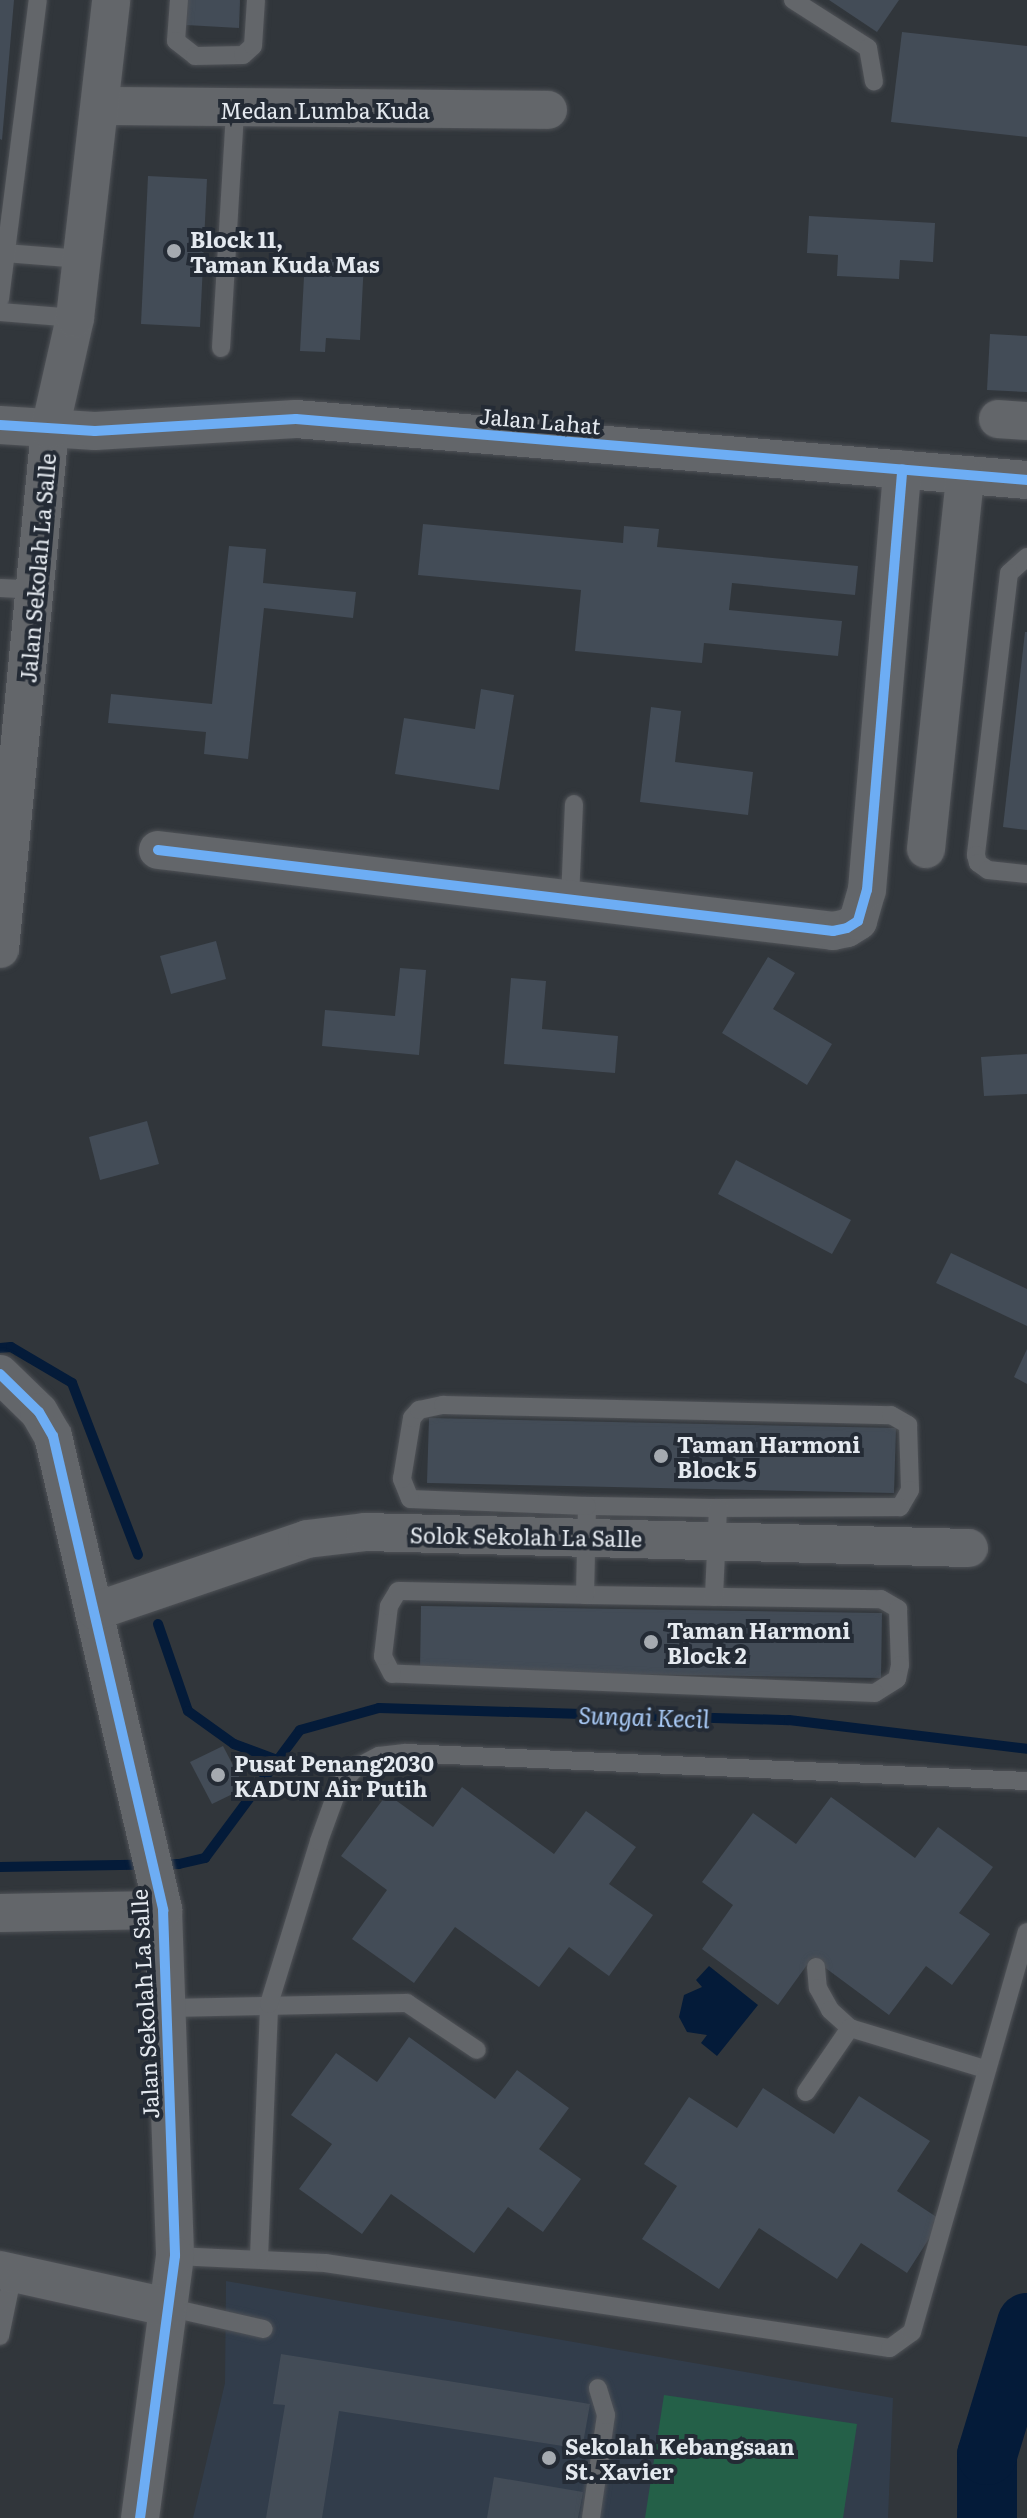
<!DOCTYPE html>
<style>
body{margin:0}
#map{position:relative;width:1027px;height:2518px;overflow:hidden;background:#31363b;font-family:Literata,serif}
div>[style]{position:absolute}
.built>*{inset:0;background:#323d4b}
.green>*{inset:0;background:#246048}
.water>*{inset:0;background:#041b39}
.stream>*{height:10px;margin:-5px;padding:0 5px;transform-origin:5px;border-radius:5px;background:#041b39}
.river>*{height:60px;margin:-30px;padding:0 30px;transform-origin:30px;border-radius:30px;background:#041b39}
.building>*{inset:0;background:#434c57}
.roads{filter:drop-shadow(0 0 2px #4f5257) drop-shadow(0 0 2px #4f5257)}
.service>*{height:18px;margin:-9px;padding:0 9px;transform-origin:9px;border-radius:9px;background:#63666a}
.minor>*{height:38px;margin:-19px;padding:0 19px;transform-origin:19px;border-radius:19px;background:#63666a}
.cycleway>*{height:10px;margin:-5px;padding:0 5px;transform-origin:5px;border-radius:5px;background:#6dadf4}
.dots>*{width:22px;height:22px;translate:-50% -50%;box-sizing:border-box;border:4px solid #242b35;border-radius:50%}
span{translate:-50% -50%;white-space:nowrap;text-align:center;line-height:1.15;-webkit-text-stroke:8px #242b35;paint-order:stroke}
.street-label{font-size:22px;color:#e4e9ef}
.poi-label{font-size:22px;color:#e4e9ef;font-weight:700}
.left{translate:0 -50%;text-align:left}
.water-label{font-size:24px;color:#a8c9f5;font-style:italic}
</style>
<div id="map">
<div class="built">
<i style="clip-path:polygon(226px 2281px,893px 2398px,888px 2518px,193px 2518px,225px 2383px)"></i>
</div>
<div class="green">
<i style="clip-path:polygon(664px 2395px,857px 2424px,843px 2518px,645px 2518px)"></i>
</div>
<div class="water">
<i style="clip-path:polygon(709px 1966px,758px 2005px,717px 2056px,701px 2043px,707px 2035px,687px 2032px,679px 2017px,684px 1995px,702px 1987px,696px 1980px)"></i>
</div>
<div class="stream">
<i style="left:0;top:1348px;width:11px;rotate:-5deg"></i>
<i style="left:11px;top:1347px;width:71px;rotate:30.5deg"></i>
<i style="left:72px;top:1383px;width:184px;rotate:69deg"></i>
<i style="left:158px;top:1624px;width:92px;rotate:71deg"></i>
<i style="left:188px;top:1711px;width:57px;rotate:35.7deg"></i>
<i style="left:234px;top:1744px;width:46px;rotate:20.4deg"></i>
<i style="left:0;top:1867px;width:179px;rotate:-1deg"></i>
<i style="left:179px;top:1864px;width:27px;rotate:-13deg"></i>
<i style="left:205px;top:1858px;width:159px;rotate:-53.4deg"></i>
<i style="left:300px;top:1730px;width:82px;rotate:-15.6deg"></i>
<i style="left:379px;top:1708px;width:410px;rotate:1.7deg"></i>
<i style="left:789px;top:1720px;width:240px;rotate:6.9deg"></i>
</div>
<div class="river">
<i style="left:987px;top:2518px;width:63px;rotate:-90deg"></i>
<i style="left:987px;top:2455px;width:138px;rotate:-73.1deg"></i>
</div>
<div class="building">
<i style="clip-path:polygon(0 0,14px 0,2px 140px,0 139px)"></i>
<i style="clip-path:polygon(188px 0,240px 0,239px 28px,186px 25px)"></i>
<i style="clip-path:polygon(829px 0,899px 0,877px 32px)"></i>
<i style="clip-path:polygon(902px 32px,1027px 46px,1027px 137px,891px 122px)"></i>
<i style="clip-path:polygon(148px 176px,207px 179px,200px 327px,141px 324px)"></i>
<i style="clip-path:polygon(809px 216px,935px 223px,933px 262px,900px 260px,899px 279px,837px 276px,838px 255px,807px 253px)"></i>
<i style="clip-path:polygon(305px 258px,364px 261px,360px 340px,326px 338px,325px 352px,300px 351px)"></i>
<i style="clip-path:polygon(990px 334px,1027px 336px,1027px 392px,987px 390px)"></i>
<i style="clip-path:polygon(423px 524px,623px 543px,624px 526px,659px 529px,657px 547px,858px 566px,855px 595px,732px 583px,729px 610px,842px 621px,838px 656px,704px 643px,702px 663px,575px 651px,581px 590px,418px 575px)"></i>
<i style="clip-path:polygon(229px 546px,266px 549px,263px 583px,356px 592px,353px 618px,264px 608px,248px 759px,204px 754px,206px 732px,108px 723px,111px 694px,212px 704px)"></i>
<i style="clip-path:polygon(1025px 632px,1027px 632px,1027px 830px,1003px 827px)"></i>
<i style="clip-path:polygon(481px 689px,514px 695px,499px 790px,395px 774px,404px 718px,475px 729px)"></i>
<i style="clip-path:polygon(651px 707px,681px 711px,675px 762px,753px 772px,748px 815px,640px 802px)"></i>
<i style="clip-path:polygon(216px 941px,226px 979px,171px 994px,160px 956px)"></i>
<i style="clip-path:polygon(768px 957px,795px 973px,773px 1009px,832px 1044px,807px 1085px,722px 1033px)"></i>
<i style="clip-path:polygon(400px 968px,426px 970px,419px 1055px,322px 1046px,325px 1010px,395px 1016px)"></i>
<i style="clip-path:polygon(511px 978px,546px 981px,542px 1029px,618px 1036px,615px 1073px,504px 1064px)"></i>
<i style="clip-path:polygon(1027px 1054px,1027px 1094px,984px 1096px,981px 1057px)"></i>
<i style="clip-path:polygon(147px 1121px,159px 1164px,100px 1180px,89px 1137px)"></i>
<i style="clip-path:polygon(736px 1160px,851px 1220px,832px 1254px,718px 1194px)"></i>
<i style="clip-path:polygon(951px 1253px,1027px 1289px,1027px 1326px,936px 1283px)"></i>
<i style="clip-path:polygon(1027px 1349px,1027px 1384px,1014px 1377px)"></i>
<i style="clip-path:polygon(429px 1418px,896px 1428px,894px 1493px,427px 1483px)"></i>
<i style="clip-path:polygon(421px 1606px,882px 1613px,881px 1678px,420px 1671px)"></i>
<i style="clip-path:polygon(223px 1746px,245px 1788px,212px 1804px,190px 1762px)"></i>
<i style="clip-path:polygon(462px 1787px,554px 1854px,586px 1811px,636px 1847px,609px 1884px,653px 1915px,609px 1976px,569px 1947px,539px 1987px,455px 1927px,414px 1983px,352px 1939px,387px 1890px,341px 1856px,387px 1794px,433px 1827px)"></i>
<i style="clip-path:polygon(831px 1797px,915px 1858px,938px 1827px,993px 1867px,959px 1913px,990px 1934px,952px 1985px,926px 1966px,889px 2015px,812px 1958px,778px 2005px,702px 1949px,733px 1905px,702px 1882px,753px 1813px,796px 1844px)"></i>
<i style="clip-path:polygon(409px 2037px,495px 2099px,517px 2070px,569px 2108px,539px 2149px,581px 2179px,543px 2232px,508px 2207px,474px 2253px,391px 2194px,362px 2234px,299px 2189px,332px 2144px,291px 2115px,336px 2053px,377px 2082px)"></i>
<i style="clip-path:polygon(763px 2088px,834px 2134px,859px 2096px,930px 2141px,897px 2191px,941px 2220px,907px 2273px,861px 2243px,837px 2279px,759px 2228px,719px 2289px,642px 2239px,677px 2186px,644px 2164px,689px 2097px,737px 2128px)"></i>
<i style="clip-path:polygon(281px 2354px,590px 2404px,582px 2449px,339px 2411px,322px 2518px,266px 2518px,285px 2405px,273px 2404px)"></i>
<i style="clip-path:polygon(494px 2477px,583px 2492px,578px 2518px,487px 2518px)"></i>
</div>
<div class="roads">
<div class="service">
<i style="left:179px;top:0;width:41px;rotate:94.2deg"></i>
<i style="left:176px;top:41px;width:24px;rotate:38deg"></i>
<i style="left:195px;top:56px;width:48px;rotate:-1.2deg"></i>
<i style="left:243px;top:55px;width:13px;rotate:-42deg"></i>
<i style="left:253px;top:46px;width:46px;rotate:-86.3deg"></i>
<i style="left:793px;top:0;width:89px;rotate:32.6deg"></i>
<i style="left:868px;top:48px;width:34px;rotate:80deg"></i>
<i style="left:4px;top:253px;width:78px;rotate:4.4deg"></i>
<i style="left:0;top:299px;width:301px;rotate:-82.8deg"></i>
<i style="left:0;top:312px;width:75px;rotate:4.6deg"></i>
<i style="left:221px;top:348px;width:238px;rotate:-86.6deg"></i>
<i style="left:1027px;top:557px;width:24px;rotate:138deg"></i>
<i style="left:1009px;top:573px;width:284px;rotate:96.7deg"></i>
<i style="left:976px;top:855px;width:8px;rotate:76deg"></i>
<i style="left:978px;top:863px;width:12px;rotate:35deg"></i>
<i style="left:988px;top:870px;width:39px;rotate:6deg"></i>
<i style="left:0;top:588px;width:35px;rotate:3deg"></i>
<i style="left:570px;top:899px;width:95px;rotate:-87.6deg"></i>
<i style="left:587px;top:1506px;width:131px;rotate:0.9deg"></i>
<i style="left:585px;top:1595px;width:296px;rotate:0.8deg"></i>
<i style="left:881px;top:1599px;width:20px;rotate:30deg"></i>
<i style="left:898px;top:1609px;width:56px;rotate:88deg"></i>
<i style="left:900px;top:1665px;width:14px;rotate:102deg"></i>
<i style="left:897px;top:1679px;width:26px;rotate:148deg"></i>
<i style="left:875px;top:1693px;width:483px;rotate:-177.7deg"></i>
<i style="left:392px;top:1674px;width:20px;rotate:-117deg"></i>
<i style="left:383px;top:1656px;width:50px;rotate:-83.2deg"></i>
<i style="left:389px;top:1606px;width:17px;rotate:-59deg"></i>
<i style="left:398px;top:1591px;width:187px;rotate:1.2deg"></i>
<i style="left:585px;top:1595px;width:89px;rotate:-88.7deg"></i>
<i style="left:587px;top:1506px;width:177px;rotate:-177.7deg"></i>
<i style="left:410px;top:1499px;width:22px;rotate:-112deg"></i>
<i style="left:402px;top:1479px;width:62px;rotate:-80.7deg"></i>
<i style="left:412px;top:1418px;width:11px;rotate:-49deg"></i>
<i style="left:419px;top:1410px;width:25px;rotate:-12deg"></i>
<i style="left:443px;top:1405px;width:448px;rotate:1.3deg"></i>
<i style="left:891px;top:1415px;width:20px;rotate:30deg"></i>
<i style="left:908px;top:1425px;width:65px;rotate:88.2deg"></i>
<i style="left:910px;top:1490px;width:20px;rotate:120deg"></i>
<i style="left:900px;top:1507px;width:182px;rotate:179.7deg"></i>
<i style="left:718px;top:1508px;width:89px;rotate:92.6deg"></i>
<i style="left:816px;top:1967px;width:21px;rotate:85deg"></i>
<i style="left:818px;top:1988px;width:25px;rotate:61deg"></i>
<i style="left:830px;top:2010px;width:27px;rotate:42deg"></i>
<i style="left:850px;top:2028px;width:141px;rotate:16.9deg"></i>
<i style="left:167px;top:2008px;width:240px;rotate:-1.2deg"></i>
<i style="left:407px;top:2003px;width:84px;rotate:33.9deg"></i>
<i style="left:806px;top:2092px;width:78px;rotate:-55.5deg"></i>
<i style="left:175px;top:2256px;width:150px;rotate:2.7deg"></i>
<i style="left:325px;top:2263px;width:571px;rotate:8.56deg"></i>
<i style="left:890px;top:2348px;width:27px;rotate:-36deg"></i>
<i style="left:912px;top:2332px;width:416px;rotate:-74deg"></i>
<i style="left:259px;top:2257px;width:253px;rotate:-87.7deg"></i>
<i style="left:269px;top:2004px;width:170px;rotate:-72.9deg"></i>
<i style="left:319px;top:1841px;width:59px;rotate:-70deg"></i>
<i style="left:339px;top:1786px;width:25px;rotate:-47deg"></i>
<i style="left:356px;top:1768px;width:26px;rotate:-28deg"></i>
<i style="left:379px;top:1756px;width:26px;rotate:-7deg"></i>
<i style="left:405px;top:1753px;width:623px;rotate:2.58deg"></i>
<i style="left:167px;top:2307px;width:99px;rotate:12.8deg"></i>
<i style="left:0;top:2336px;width:64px;rotate:-78.3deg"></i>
<i style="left:591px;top:2518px;width:104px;rotate:-81.7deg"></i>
<i style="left:606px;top:2415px;width:28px;rotate:-107deg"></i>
</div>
<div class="minor">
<i style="left:102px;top:106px;width:446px;rotate:0.5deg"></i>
<i style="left:998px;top:419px;width:29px;rotate:4deg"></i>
<i style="left:0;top:425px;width:95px;rotate:3.6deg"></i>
<i style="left:95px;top:431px;width:201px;rotate:-3.4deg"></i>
<i style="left:296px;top:419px;width:734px;rotate:4.77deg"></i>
<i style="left:926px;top:849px;width:375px;rotate:-84deg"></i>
<i style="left:158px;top:850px;width:680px;rotate:6.84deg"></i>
<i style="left:833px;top:931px;width:14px;rotate:-12deg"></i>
<i style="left:847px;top:928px;width:13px;rotate:-32deg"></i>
<i style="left:858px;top:921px;width:32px;rotate:-74deg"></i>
<i style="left:867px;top:890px;width:422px;rotate:-85.2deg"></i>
<i style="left:0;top:949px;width:522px;rotate:-84.51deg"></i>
<i style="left:50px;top:429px;width:114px;rotate:-77.3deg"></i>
<i style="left:75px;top:318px;width:320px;rotate:-83.5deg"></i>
<i style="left:0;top:1374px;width:54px;rotate:44.3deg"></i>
<i style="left:39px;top:1412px;width:28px;rotate:60deg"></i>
<i style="left:53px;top:1436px;width:487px;rotate:76.9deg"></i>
<i style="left:163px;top:1910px;width:346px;rotate:88deg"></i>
<i style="left:175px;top:2256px;width:264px;rotate:97.6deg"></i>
<i style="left:96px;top:1611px;width:223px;rotate:-18.8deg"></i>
<i style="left:307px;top:1539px;width:58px;rotate:-6.9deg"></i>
<i style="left:365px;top:1532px;width:604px;rotate:1.52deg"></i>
<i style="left:0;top:1913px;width:163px;rotate:-1.1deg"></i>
<i style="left:0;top:2270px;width:171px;rotate:12.5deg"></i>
</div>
</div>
<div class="cycleway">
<i style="left:0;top:425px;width:95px;rotate:3.6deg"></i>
<i style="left:95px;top:431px;width:201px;rotate:-3.4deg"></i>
<i style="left:296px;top:419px;width:734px;rotate:4.77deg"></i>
<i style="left:158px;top:850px;width:680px;rotate:6.84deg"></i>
<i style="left:833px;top:931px;width:14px;rotate:-12deg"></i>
<i style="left:847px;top:928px;width:13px;rotate:-32deg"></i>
<i style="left:858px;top:921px;width:32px;rotate:-74deg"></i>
<i style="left:867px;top:890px;width:422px;rotate:-85.2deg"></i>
<i style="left:0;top:1374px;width:54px;rotate:44.3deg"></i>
<i style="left:39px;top:1412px;width:28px;rotate:60deg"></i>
<i style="left:53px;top:1436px;width:487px;rotate:76.9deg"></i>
<i style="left:163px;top:1910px;width:346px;rotate:88deg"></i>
<i style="left:175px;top:2256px;width:264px;rotate:97.6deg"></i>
</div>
<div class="dots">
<i style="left:174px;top:251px;background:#a5aab0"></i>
<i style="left:661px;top:1456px;background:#a5aab0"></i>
<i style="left:651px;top:1642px;background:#a5aab0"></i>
<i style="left:218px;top:1775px;background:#a5aab0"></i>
<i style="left:549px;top:2458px;background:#a5aab0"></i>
</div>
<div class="street-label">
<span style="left:325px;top:110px">Medan Lumba Kuda</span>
<span style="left:540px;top:420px;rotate:5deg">Jalan Lahat</span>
<span style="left:37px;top:568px;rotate:-85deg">Jalan Sekolah La Salle</span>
<span style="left:526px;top:1536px;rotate:1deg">Solok Sekolah La Salle</span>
<span style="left:144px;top:2004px;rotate:-93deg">Jalan Sekolah La Salle</span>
</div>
<div class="poi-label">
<span class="left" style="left:190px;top:251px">Block 11,<br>Taman Kuda Mas</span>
<span class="left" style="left:677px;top:1456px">Taman Harmoni<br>Block 5</span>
<span class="left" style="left:667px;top:1642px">Taman Harmoni<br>Block 2</span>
<span class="left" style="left:234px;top:1775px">Pusat Penang2030<br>KADUN Air Putih</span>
<span class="left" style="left:565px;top:2458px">Sekolah Kebangsaan<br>St. Xavier</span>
</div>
<div class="water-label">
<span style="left:644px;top:1716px;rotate:2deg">Sungai Kecil</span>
</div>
</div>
